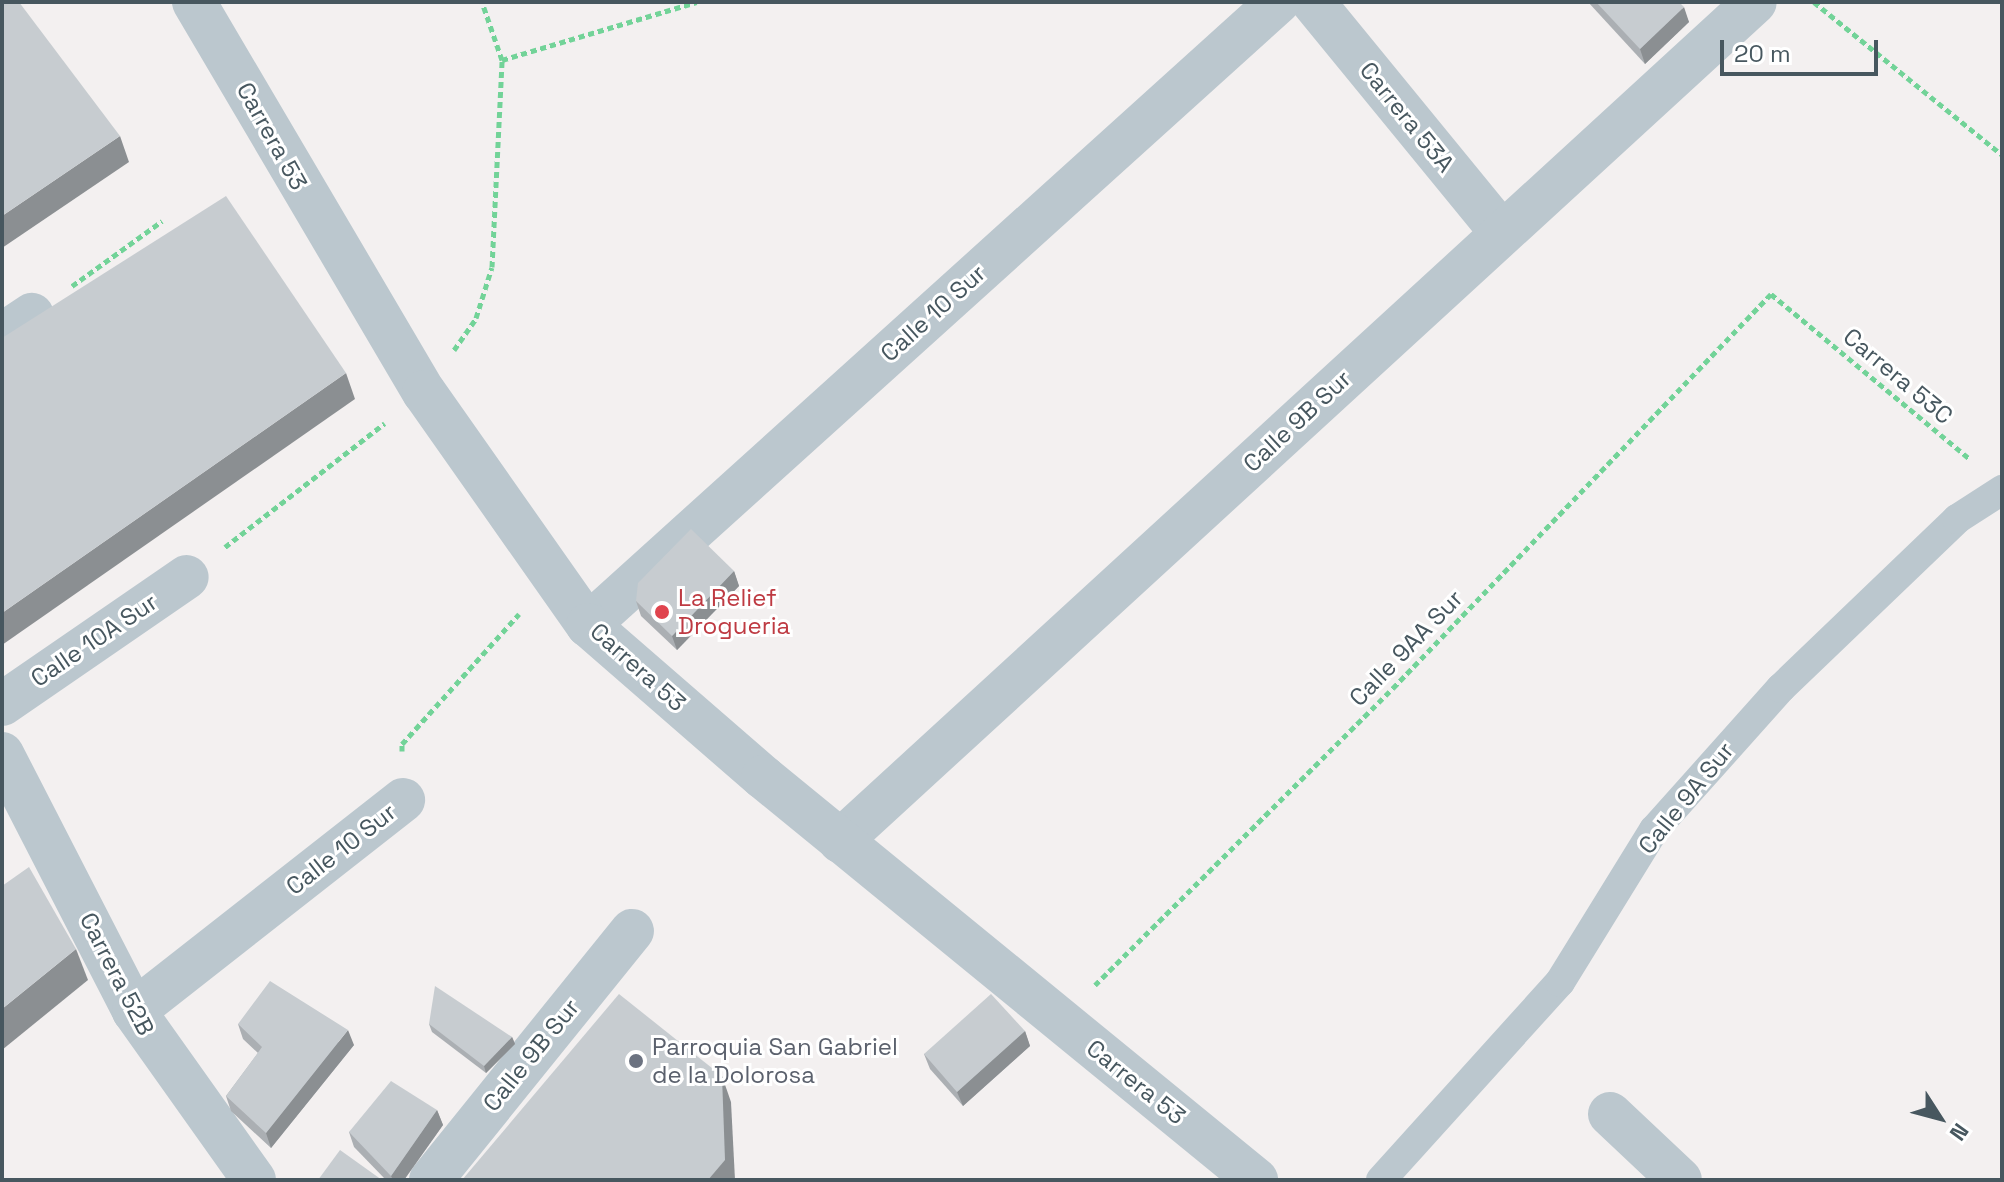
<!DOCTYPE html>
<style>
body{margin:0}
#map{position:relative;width:2004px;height:1182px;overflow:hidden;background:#f3f0f0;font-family:"Space Grotesk",sans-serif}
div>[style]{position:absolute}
.path>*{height:5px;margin-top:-2.5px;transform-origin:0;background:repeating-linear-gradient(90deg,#72d398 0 6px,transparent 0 10px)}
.service>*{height:30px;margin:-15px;padding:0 15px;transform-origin:15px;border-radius:15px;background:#bbc7ce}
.minor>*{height:44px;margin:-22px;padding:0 22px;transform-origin:22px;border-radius:22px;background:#bbc7ce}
.tertiary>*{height:44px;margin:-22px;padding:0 22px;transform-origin:22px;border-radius:22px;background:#bbc7ce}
.wall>*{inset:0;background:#abafb3}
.shaded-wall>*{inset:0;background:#8b8f92}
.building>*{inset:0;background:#c7ccd0}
.dots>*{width:22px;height:22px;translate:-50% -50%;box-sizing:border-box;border:4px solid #fff;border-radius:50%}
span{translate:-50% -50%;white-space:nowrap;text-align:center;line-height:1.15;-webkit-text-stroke:6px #fff;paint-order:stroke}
.street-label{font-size:24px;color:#47575f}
.health-label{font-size:24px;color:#be3a42}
.left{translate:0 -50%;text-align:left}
.worship-label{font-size:24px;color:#5b616d}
.frame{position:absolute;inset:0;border:4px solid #47575f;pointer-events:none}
.north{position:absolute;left:1900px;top:1078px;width:80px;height:80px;-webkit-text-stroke:6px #fff;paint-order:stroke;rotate:126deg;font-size:22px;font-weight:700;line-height:32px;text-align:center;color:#47575f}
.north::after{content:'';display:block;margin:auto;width:28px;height:36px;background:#47575f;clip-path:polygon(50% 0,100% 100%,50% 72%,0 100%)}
.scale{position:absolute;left:1720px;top:40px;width:158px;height:36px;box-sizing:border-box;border:4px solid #47575f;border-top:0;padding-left:10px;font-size:24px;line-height:28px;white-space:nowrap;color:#47575f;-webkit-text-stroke:6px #fff;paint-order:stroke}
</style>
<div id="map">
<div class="path">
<i style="left:1814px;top:2px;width:242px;rotate:39.1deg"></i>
<i style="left:502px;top:60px;width:203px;rotate:-16.6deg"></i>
<i style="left:72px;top:286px;width:111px;rotate:-35.8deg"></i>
<i style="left:454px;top:350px;width:39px;rotate:-55deg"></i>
<i style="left:476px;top:318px;width:53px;rotate:-72.6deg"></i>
<i style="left:492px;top:267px;width:207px;rotate:-87.2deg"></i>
<i style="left:502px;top:60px;width:61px;rotate:-109deg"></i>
<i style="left:225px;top:547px;width:202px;rotate:-37.8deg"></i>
<i style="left:402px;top:751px;width:7px;rotate:-90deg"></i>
<i style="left:402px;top:744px;width:175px;rotate:-48deg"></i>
<i style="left:1095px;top:985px;width:421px;rotate:-44.9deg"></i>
<i style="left:1393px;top:688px;width:546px;rotate:-46.19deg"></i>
<i style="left:1771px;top:294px;width:259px;rotate:39.7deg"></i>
</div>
<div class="service">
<i style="left:1381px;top:1180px;width:267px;rotate:-47.9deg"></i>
<i style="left:1560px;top:982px;width:179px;rotate:-58.3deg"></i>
<i style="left:1654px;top:830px;width:191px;rotate:-48.2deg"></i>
<i style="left:1781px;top:688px;width:244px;rotate:-43.8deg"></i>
<i style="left:1957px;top:519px;width:54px;rotate:-32.8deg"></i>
</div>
<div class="minor">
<i style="left:1313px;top:2px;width:298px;rotate:50.7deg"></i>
<i style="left:2px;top:335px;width:36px;rotate:-34deg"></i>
<i style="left:588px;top:625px;width:930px;rotate:-42.08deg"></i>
<i style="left:2px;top:704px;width:224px;rotate:-34.5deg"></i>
<i style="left:2px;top:754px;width:289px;rotate:62.8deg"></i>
<i style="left:134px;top:1011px;width:207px;rotate:54.6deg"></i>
<i style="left:840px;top:841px;width:1241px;rotate:-42.52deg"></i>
<i style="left:134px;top:1011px;width:342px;rotate:-38.1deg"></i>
<i style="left:1610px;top:1114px;width:96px;rotate:43.3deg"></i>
<i style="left:431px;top:1180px;width:320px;rotate:-51.1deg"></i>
</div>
<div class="tertiary">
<i style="left:194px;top:2px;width:453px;rotate:59.5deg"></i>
<i style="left:424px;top:392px;width:285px;rotate:54.9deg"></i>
<i style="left:588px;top:625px;width:232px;rotate:41deg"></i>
<i style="left:763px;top:777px;width:637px;rotate:39.26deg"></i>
</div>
<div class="wall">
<i style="clip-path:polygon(1588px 2px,1679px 2px,1689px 22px,1645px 64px)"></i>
<i style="clip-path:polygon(734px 571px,739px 586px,677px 650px,641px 616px,636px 601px)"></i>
<i style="clip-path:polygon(238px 1024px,354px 1045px,271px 1148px,231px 1111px,226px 1096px,258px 1053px,243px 1039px)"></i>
<i style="clip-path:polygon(429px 1024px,512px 1037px,515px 1044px,486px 1073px,432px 1032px)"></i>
<i style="clip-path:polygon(1025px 1031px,1030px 1046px,963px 1106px,930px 1069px,924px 1054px)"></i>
<i style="clip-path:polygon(437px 1110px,443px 1125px,404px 1180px,386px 1180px,354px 1147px,349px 1132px)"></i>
</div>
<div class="shaded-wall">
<i style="clip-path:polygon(1684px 7px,1689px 22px,1645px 64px,1640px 49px)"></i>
<i style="clip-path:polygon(120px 136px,129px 162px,2px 248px,2px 216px)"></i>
<i style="clip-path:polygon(346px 373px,355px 399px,2px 645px,2px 613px)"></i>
<i style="clip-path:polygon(734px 571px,739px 586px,677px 650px,672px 636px)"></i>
<i style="clip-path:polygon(76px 949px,88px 980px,2px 1050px,2px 1009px)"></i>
<i style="clip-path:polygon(348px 1030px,354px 1045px,271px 1148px,266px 1133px)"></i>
<i style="clip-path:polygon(1025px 1031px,1030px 1046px,963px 1106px,957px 1092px)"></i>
<i style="clip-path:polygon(512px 1037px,515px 1044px,486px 1073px,484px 1066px)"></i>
<i style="clip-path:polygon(722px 1076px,731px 1102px,735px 1180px,708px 1180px)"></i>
<i style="clip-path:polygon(437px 1110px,443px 1125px,404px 1180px,393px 1180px,391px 1176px)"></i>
</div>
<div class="building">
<i style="clip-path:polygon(2px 2px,19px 2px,120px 136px,2px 216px)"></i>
<i style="clip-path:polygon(1596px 2px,1679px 2px,1684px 7px,1640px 49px)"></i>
<i style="clip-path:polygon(226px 196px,346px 373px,2px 613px,2px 338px)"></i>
<i style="clip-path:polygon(691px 529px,734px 571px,672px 636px,636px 601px,638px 583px)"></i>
<i style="clip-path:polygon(29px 867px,76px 949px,2px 1009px,2px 886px)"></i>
<i style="clip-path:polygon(270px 981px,348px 1030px,266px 1133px,226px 1096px,262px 1047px,238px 1024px)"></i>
<i style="clip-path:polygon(435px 986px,512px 1037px,484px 1066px,429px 1024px)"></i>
<i style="clip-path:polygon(619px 994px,722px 1076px,725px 1160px,708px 1180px,462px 1180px)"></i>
<i style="clip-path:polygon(991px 994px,1025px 1031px,957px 1092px,924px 1054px)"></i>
<i style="clip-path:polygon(391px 1081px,437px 1110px,391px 1176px,349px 1132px)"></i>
<i style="clip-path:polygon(340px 1150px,382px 1180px,318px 1180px)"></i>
</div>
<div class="dots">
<i style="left:662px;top:612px;background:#e0444e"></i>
<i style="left:636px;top:1061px;background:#6b7280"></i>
</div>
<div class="street-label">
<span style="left:1407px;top:117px;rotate:51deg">Carrera 53A</span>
<span style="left:272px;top:136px;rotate:61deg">Carrera 53</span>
<span style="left:933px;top:313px;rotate:-42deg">Calle 10 Sur</span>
<span style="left:1898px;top:376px;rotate:40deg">Carrera 53C</span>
<span style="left:1297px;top:421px;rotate:-43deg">Calle 9B Sur</span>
<span style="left:94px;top:640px;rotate:-34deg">Calle 10A Sur</span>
<span style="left:1406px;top:648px;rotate:-46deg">Calle 9AA Sur</span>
<span style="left:638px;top:667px;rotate:42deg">Carrera 53</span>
<span style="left:1686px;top:798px;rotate:-51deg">Calle 9A Sur</span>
<span style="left:341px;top:849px;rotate:-38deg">Calle 10 Sur</span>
<span style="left:117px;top:974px;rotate:63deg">Carrera 52B</span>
<span style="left:531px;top:1055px;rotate:-51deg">Calle 9B Sur</span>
<span style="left:1136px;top:1082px;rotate:39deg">Carrera 53</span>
</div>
<div class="health-label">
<span class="left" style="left:678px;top:612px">La Relief<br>Drogueria</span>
</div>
<div class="worship-label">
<span class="left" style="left:652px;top:1061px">Parroquia San Gabriel<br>de la Dolorosa</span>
</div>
<div class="frame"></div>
<div class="north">N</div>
<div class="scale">20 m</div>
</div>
